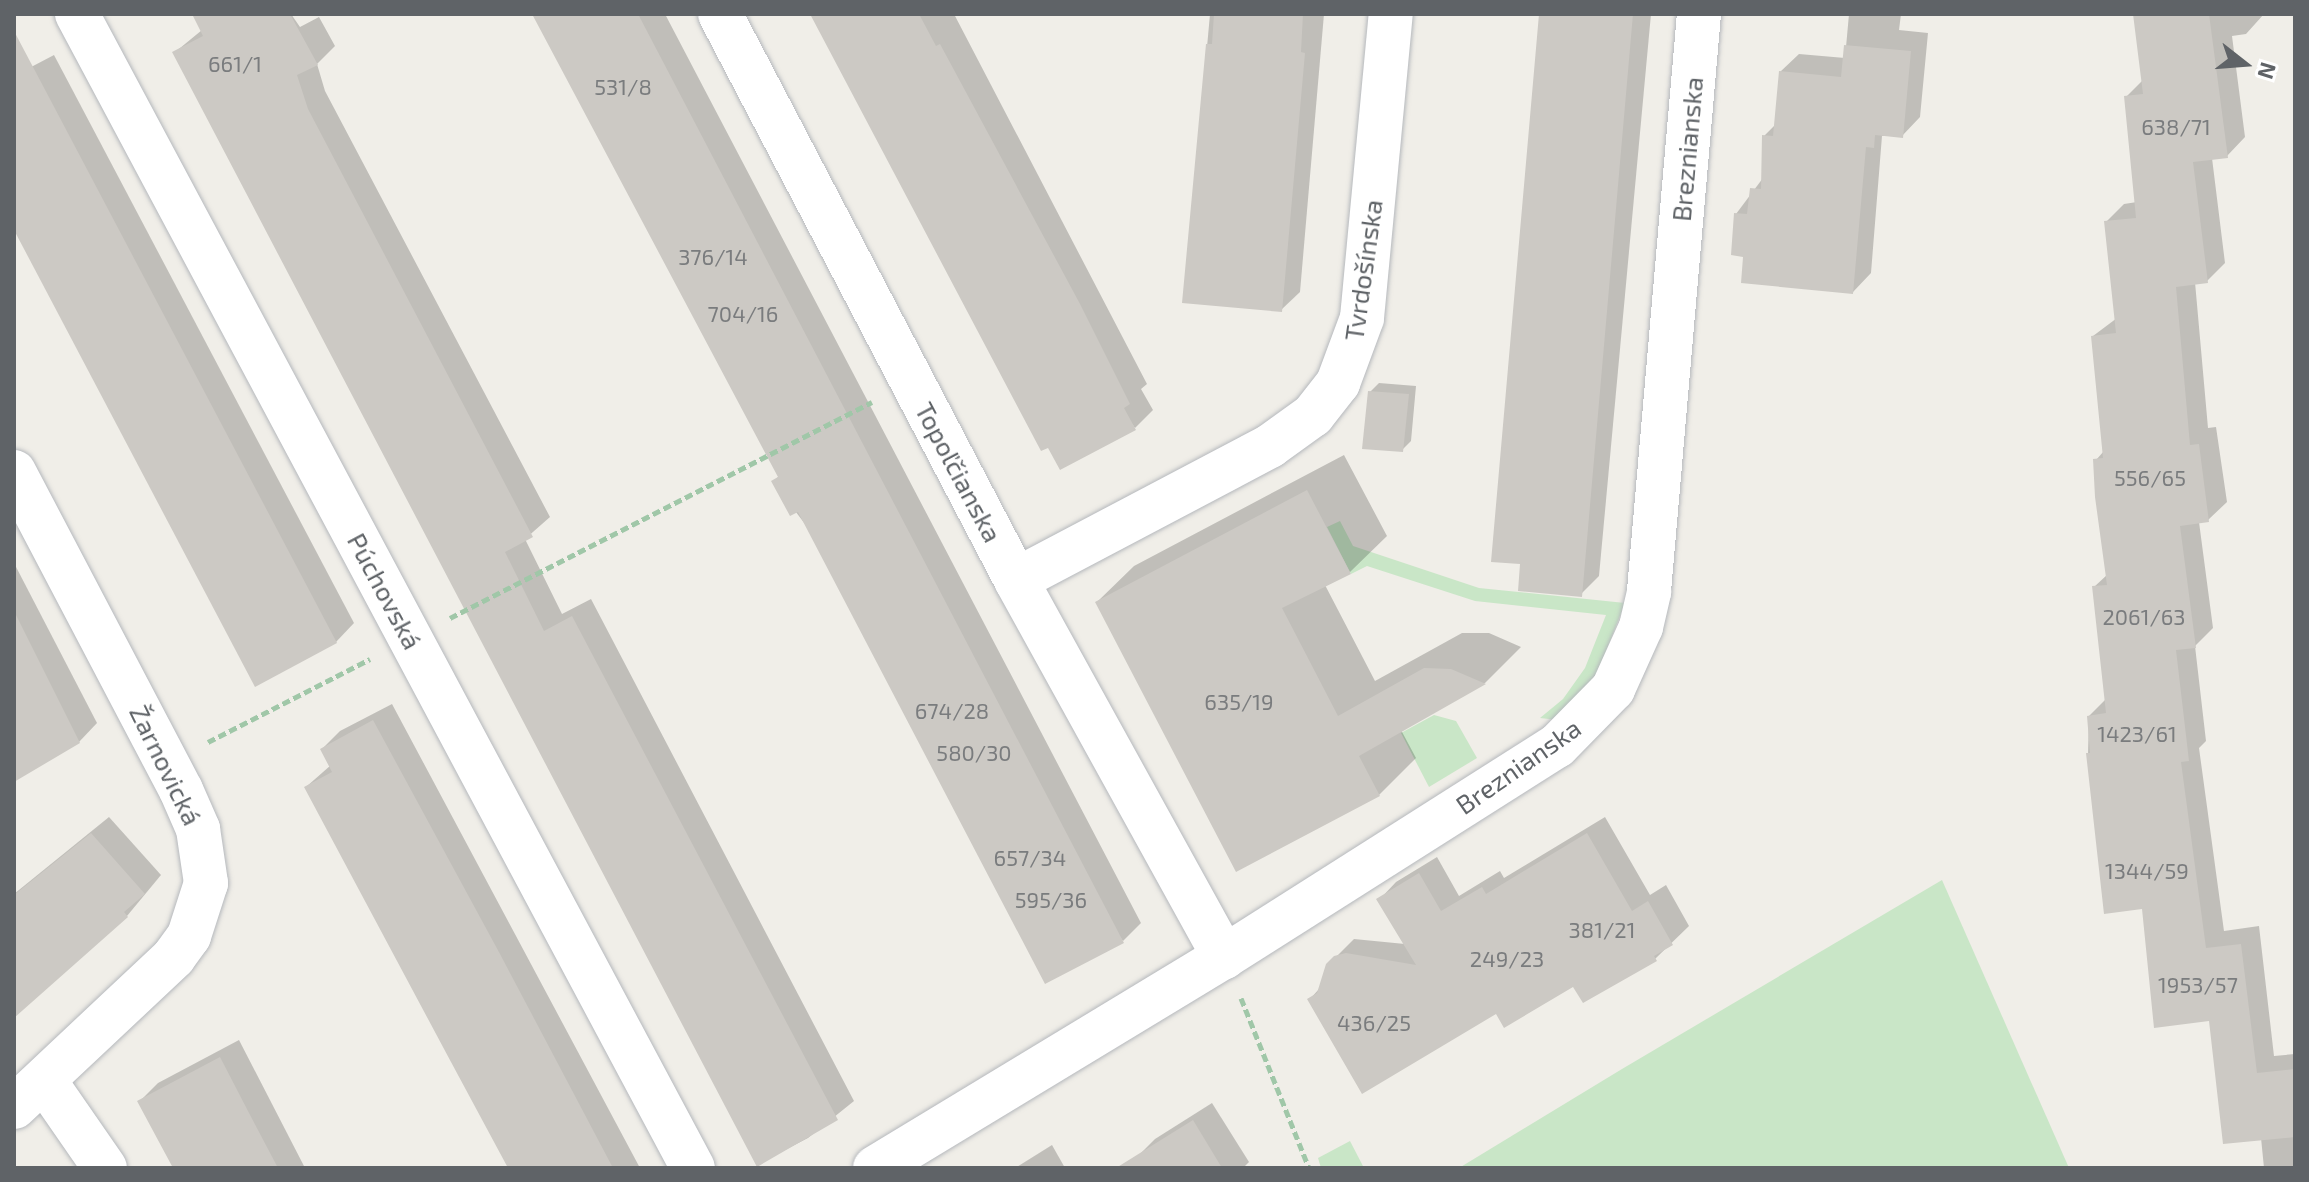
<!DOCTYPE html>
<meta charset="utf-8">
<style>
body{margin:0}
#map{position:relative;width:2309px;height:1182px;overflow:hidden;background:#f0eee8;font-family:"Exo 2",sans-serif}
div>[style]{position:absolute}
.green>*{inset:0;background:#c9e6c7}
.shadow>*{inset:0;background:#0003}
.building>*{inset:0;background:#ccc9c4}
.path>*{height:5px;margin-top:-2.5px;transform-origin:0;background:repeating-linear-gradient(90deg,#a0c7a8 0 8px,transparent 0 12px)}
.roads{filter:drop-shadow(0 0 2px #b5b8bc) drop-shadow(0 0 2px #b5b8bc)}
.minor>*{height:44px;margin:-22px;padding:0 22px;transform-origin:22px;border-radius:22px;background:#fff}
span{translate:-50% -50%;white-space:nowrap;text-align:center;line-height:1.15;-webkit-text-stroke:6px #fff;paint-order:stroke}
.number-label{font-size:22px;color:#7a7c7e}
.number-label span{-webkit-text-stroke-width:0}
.street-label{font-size:26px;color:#5f6367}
.frame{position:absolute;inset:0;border:16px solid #5f6367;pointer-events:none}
.north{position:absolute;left:2205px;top:24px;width:80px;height:80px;-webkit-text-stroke:6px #fff;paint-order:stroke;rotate:107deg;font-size:22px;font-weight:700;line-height:32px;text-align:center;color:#5f6367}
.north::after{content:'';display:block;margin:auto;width:28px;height:36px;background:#5f6367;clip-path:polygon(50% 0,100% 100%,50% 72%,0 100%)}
</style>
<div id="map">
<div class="green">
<i style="clip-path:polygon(1340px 521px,1353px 546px,1479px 588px,1625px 603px,1596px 677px,1558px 720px,1540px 718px,1563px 699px,1585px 668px,1606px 615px,1475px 601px,1367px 566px,1351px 574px,1327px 527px)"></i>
<i style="clip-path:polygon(1434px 715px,1456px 721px,1477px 758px,1429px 787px,1401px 733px)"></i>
<i style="clip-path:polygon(1942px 880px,2069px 1168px,1459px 1168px,1622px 1069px)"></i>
<i style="clip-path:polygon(1350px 1141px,1364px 1168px,1321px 1168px,1318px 1158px)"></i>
</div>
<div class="shadow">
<i style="clip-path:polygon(199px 14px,291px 14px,300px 27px,319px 17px,335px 46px,317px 64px,325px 91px,550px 517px,525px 539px,562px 614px,591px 599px,854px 1101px,808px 1138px,758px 1164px,174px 53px,202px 30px)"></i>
<i style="clip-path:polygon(535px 14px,665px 14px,1141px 923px,1123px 941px,773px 482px,779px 476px)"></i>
<i style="clip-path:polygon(819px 14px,954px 14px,1147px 384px,1141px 389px,1153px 410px,1135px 428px)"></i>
<i style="clip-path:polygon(1210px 14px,1324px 14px,1300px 292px,1281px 310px,1184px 301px)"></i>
<i style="clip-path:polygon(1541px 14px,1651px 14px,1599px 576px,1581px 594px)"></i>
<i style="clip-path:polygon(1849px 14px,1901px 14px,1899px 30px,1928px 33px,1920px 117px,1902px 136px,1882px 136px,1871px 273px,1853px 292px,1746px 255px,1736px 214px,1763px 178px,1764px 136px,1776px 124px,1780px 72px,1799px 54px,1845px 58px)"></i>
<i style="clip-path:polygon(2135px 14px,2264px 14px,2246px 34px,2232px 36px,2245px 137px,2227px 156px,2212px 158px,2225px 263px,2207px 281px,2195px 282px,2208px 428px,2216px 427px,2227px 502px,2208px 520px,2199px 522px,2213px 628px,2195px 646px,2206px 741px,2199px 748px,2224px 931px,2259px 926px,2274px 1056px,2295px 1054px,2295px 1168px,2264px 1168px,2261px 1138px,2210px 1019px,2144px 907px,2088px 754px,2089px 716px,2106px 699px,2094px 587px,2108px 574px,2096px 460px,2104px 451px,2093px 336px,2117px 318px,2106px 222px,2124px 204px,2137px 202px,2126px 97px,2143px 80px)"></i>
<i style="clip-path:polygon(54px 55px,354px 623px,336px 642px,255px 685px,14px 225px,14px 76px)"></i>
<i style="clip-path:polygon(1379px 383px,1416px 386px,1411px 441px,1402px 450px,1370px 392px)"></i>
<i style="clip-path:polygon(1344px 455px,1387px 536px,1350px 572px,1325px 585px,1375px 681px,1462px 633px,1489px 633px,1521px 647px,1485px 683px,1401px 730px,1416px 758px,1379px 795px,1097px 602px,1134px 566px)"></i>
<i style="clip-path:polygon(14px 563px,97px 723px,79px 742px,14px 780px)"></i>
<i style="clip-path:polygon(392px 704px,640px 1168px,509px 1168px,306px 787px,331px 765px,322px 749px,340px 731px)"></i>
<i style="clip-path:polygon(109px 817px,161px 875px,127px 916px,14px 1016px,14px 894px)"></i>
<i style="clip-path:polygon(1605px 817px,1650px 895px,1666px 885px,1689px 926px,1655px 959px,1497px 1011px,1309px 1000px,1320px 988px,1327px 966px,1354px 939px,1405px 944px,1379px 900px,1396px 882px,1437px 857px,1459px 896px,1500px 871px,1504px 878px)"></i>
<i style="clip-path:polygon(239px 1040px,305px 1168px,175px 1168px,140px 1101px,158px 1083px)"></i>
<i style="clip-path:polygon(1212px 1103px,1249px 1162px,1243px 1168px,1144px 1168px,1137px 1157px,1155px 1139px)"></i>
<i style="clip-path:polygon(1052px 1145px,1065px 1168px,1015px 1168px)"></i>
</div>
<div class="building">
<i style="clip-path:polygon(192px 14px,290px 14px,318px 65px,297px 75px,308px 109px,533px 537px,505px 552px,544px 631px,572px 616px,838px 1120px,757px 1167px,172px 52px,203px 36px)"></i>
<i style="clip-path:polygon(532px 14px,638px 14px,1124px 943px,1045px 984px,798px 512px,790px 516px,771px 481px,778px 477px)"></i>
<i style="clip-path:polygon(810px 14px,919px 14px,936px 46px,940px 44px,1080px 304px,1130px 404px,1124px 408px,1136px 430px,1060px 470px,1048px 448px,1041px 451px)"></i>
<i style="clip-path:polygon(1214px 14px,1303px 14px,1301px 52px,1305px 53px,1282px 312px,1182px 303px,1206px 44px,1212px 44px)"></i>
<i style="clip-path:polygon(1539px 14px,1633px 14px,1582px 597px,1518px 591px,1520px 564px,1491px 562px)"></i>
<i style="clip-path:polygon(2133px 14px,2209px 14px,2228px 158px,2193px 162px,2208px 283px,2176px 287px,2190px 445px,2199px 444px,2209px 522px,2180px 526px,2196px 648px,2176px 650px,2189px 761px,2181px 762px,2206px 948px,2241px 944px,2257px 1073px,2295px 1069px,2295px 1137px,2223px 1144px,2209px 1021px,2154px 1028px,2142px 909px,2104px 914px,2086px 753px,2090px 753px,2087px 716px,2106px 713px,2092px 586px,2107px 585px,2095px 497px,2093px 459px,2103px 458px,2091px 336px,2116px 333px,2104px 221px,2136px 218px,2124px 96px,2143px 94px)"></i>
<i style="clip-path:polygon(14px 31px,337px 643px,255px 687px,14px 230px)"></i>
<i style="clip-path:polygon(1844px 45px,1911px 51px,1903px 138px,1875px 135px,1874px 148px,1866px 147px,1853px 294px,1741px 283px,1743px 257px,1731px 255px,1734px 213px,1747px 214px,1750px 188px,1761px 189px,1762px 135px,1773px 136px,1779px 71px,1841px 77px)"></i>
<i style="clip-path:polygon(1368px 391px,1409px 394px,1403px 452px,1362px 449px)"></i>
<i style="clip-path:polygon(1307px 490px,1351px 574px,1282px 608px,1338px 716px,1424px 668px,1451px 669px,1486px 684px,1359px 756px,1380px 796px,1236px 872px,1095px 602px)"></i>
<i style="clip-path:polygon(14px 611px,80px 743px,14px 782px)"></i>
<i style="clip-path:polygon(373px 720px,500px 954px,613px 1168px,508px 1168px,451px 1062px,304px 787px,332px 772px,320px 749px)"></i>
<i style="clip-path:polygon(91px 833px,145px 894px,124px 912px,128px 917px,14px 1018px,14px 895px)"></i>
<i style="clip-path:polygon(1587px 833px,1632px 911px,1648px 901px,1673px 945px,1654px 956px,1657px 961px,1583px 1003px,1573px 987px,1504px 1028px,1496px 1014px,1362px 1094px,1307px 999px,1317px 993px,1326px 964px,1334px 956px,1346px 953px,1416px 965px,1376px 899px,1419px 873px,1441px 911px,1482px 887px,1486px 894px)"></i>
<i style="clip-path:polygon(220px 1057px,249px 1113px,278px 1168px,173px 1168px,137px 1101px)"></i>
<i style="clip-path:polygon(1193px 1120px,1222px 1168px,1116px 1168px)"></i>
</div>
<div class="path">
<i style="left:450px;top:618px;width:474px;rotate:-27.1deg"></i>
<i style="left:208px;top:742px;width:182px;rotate:-27.1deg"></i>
<i style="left:1241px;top:998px;width:183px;rotate:68.2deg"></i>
</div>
<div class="roads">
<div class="minor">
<i style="left:77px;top:14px;width:1308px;rotate:61.91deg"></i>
<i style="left:720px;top:14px;width:639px;rotate:62.39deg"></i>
<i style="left:1016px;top:580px;width:431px;rotate:61.1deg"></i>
<i style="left:14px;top:472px;width:359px;rotate:62.3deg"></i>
<i style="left:181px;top:790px;width:43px;rotate:66.4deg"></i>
<i style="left:198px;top:829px;width:55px;rotate:81.6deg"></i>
<i style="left:206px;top:883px;width:56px;rotate:107.8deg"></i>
<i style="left:189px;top:936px;width:26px;rotate:126deg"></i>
<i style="left:174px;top:957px;width:219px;rotate:136.8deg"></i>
<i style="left:1016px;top:580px;width:287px;rotate:-27.8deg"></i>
<i style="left:1270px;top:446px;width:53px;rotate:-35.8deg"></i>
<i style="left:1313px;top:415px;width:41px;rotate:-52deg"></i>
<i style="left:1338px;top:383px;width:69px;rotate:-69.7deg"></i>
<i style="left:1362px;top:318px;width:305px;rotate:-84.6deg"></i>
<i style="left:44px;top:1080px;width:107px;rotate:55.3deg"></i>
<i style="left:875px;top:1168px;width:408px;rotate:-31.2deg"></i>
<i style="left:1224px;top:957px;width:394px;rotate:-32.4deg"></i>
<i style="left:1557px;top:746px;width:80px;rotate:-45.5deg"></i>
<i style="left:1613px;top:689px;width:68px;rotate:-65.7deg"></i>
<i style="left:1641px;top:627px;width:37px;rotate:-77deg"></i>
<i style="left:1649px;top:591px;width:579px;rotate:-85.05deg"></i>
</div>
</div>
<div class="number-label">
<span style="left:235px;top:64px">661/1</span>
<span style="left:623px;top:87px">531/8</span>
<span style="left:2176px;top:127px">638/71</span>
<span style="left:713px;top:257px">376/14</span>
<span style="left:743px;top:314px">704/16</span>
<span style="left:2150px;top:478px">556/65</span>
<span style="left:2144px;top:617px">2061/63</span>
<span style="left:1239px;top:702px">635/19</span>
<span style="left:952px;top:711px">674/28</span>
<span style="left:2137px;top:734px">1423/61</span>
<span style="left:974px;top:753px">580/30</span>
<span style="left:1030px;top:858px">657/34</span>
<span style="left:2147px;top:871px">1344/59</span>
<span style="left:1051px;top:900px">595/36</span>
<span style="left:1602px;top:930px">381/21</span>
<span style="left:1507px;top:959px">249/23</span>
<span style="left:2198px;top:985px">1953/57</span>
<span style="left:1374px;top:1023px">436/25</span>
</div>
<div class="street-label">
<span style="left:1687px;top:149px;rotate:-85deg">Breznianska</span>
<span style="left:1363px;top:270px;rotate:-82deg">Tvrdošínska</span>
<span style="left:959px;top:472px;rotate:62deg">Topoľčianska</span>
<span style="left:385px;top:591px;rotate:62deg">Púchovská</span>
<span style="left:166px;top:765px;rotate:64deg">Žarnovická</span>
<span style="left:1518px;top:766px;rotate:-35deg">Breznianska</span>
</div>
<div class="frame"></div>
<div class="north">N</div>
</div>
